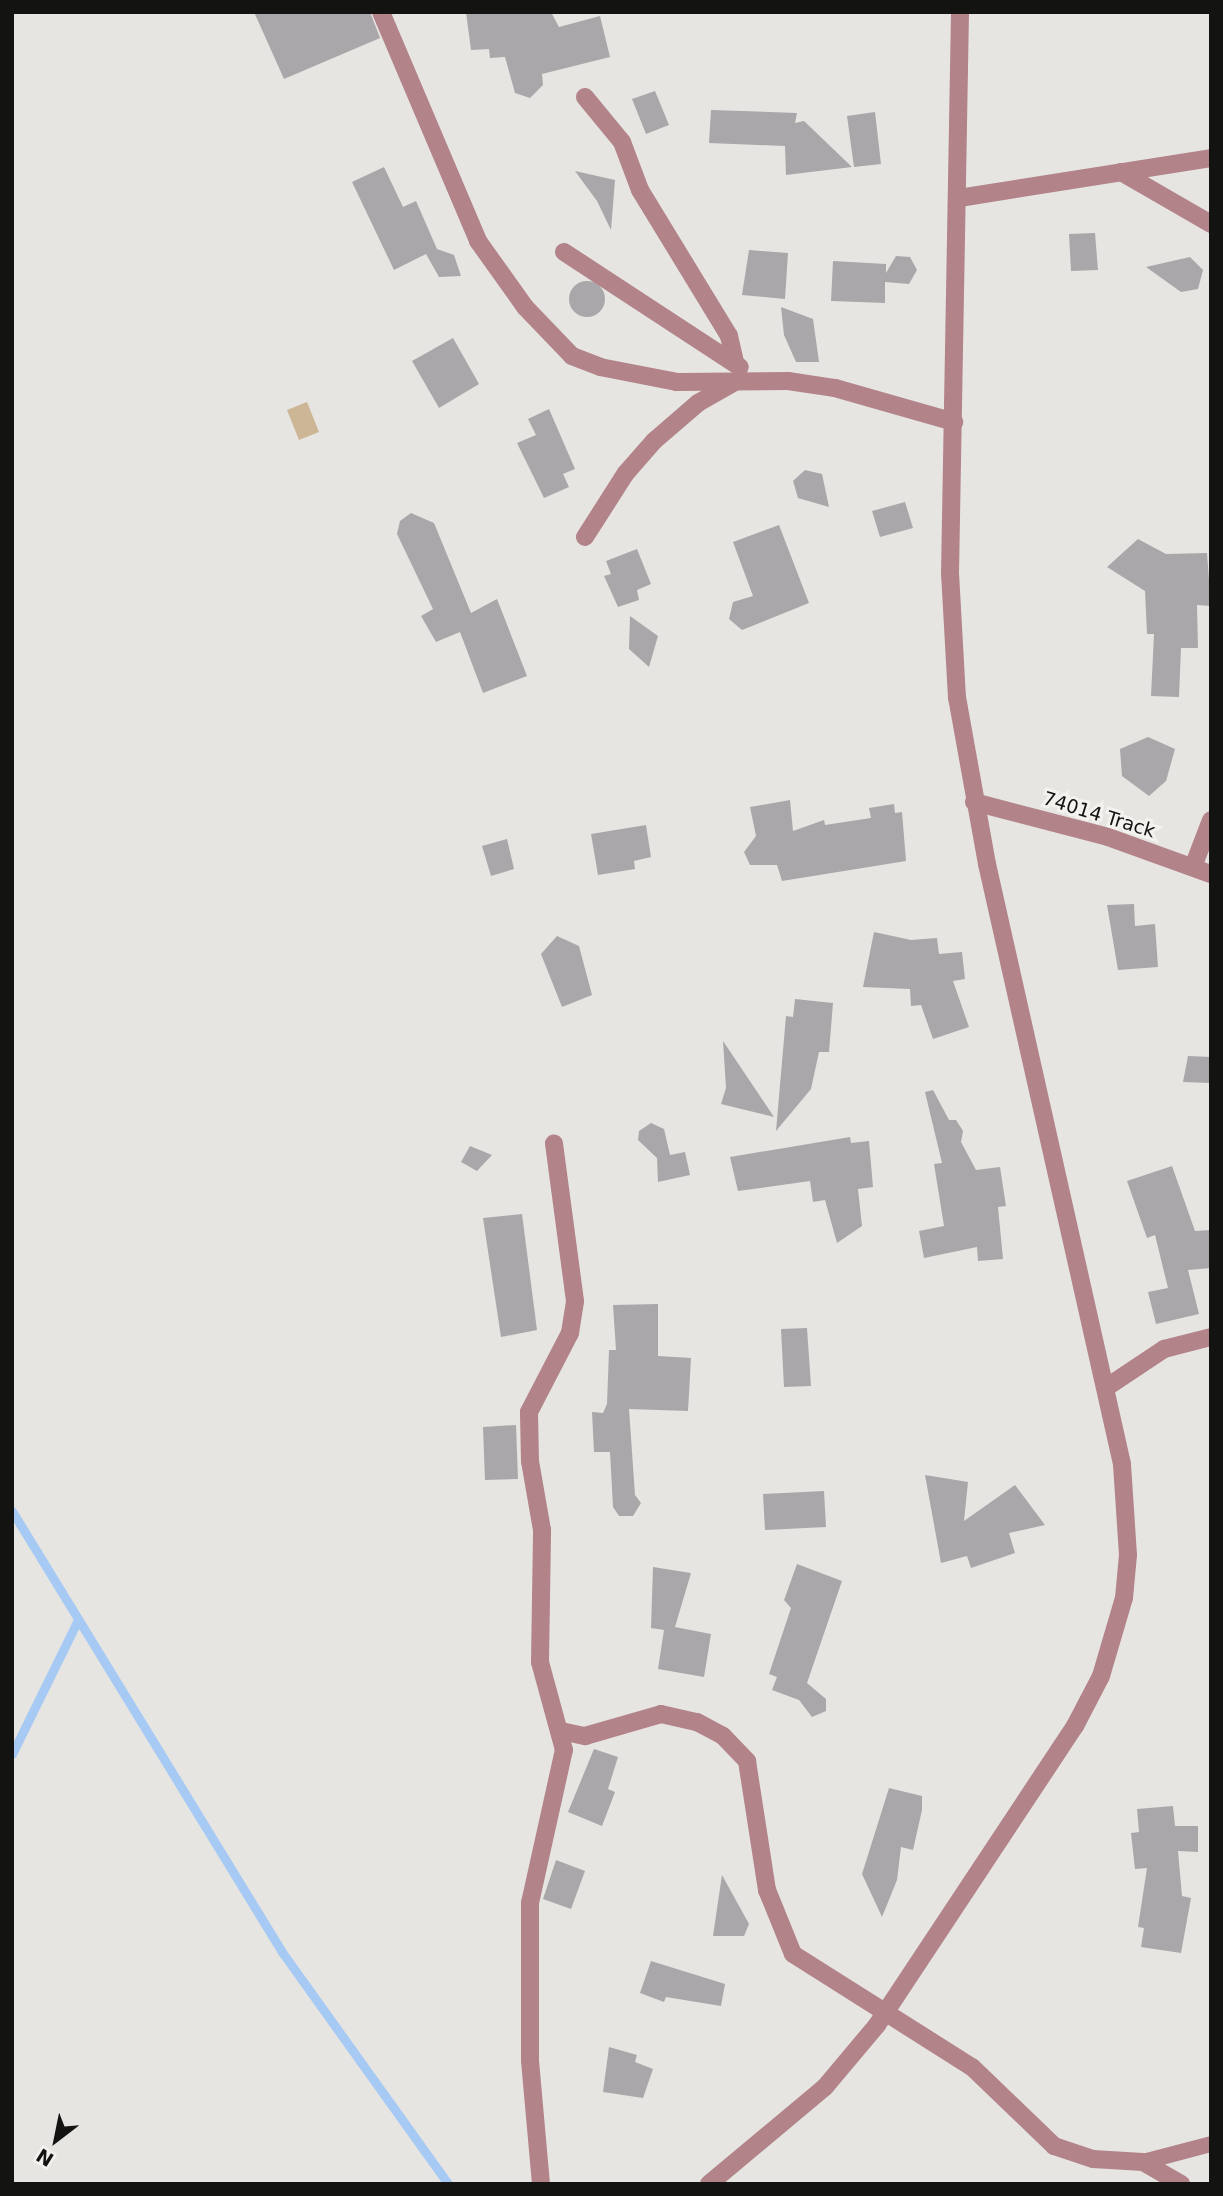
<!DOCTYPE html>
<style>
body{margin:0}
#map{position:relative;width:1223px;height:2196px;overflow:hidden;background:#e7e5e2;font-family:"DejaVu Sans",sans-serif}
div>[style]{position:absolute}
.green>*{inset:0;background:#ccb696}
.stream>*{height:9px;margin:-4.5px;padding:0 4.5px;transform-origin:4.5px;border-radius:4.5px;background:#a6caf4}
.building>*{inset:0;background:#a9a7a9}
.round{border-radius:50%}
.service>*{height:16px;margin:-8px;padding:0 8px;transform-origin:8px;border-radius:8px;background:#b28389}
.minor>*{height:18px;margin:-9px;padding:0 9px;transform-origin:9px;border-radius:9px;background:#b28389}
.tertiary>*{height:18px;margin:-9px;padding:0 9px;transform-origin:9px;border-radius:9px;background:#b28389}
span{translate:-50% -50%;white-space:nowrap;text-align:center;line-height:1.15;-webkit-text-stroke:6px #f4f2ef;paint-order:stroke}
.street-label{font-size:19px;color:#131312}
.frame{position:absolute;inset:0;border:14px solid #131312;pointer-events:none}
.north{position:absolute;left:21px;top:2105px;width:70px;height:70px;-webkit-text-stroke:5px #f4f2ef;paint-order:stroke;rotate:212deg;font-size:19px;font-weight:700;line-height:28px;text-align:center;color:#131312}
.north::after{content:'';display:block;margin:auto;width:24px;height:32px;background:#131312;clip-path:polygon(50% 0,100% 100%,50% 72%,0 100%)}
</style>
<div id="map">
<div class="green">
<i style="clip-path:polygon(307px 402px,319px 432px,299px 440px,287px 410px)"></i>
</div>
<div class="stream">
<i style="left:12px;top:1511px;width:517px;rotate:58.52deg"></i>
<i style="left:282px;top:1952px;width:285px;rotate:54.4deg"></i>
<i style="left:12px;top:1754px;width:149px;rotate:-63.8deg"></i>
</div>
<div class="building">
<i style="clip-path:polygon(254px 12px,370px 12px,380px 38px,284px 79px)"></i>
<i style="clip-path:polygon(466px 12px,551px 12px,559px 27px,600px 16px,610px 57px,542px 74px,543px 85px,530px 98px,515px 93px,505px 57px,490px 58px,489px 49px,471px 50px)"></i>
<i style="clip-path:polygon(655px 91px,669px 125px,646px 134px,632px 99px)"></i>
<i style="clip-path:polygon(711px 110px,797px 113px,795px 123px,804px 121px,852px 167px,786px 175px,785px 146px,709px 143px)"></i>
<i style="clip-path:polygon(875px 112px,881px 164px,854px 167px,847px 116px)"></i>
<i style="clip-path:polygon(384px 167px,403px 207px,416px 201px,437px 249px,454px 255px,461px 276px,439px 277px,426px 254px,394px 270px,352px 182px)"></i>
<i style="clip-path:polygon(575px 171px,615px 180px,611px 230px,597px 201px)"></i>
<i style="clip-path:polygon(1095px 233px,1098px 270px,1071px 271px,1069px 234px)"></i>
<i style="clip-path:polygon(749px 250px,788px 253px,785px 299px,742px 295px)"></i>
<i style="clip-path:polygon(896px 256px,910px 257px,917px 270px,909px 284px,885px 282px,885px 303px,831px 301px,833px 261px,886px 264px,886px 273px)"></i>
<i style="clip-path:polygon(1190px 257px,1203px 270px,1198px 289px,1181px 292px,1146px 267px)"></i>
<i class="round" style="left:569px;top:281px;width:36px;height:36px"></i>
<i style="clip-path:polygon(781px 307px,813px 319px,819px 362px,796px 362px,784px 335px)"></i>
<i style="clip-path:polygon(453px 338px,479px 384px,439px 408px,412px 361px)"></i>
<i style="clip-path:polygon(549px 409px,575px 469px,563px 474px,569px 487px,544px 498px,517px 443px,536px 435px,528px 419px)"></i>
<i style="clip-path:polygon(805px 470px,822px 474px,829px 507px,798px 498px,793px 481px)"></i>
<i style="clip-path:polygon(905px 502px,913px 528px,880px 537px,872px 511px)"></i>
<i style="clip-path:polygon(411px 513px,434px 523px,471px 613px,497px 599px,527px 676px,483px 693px,460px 632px,436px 642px,421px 616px,433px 609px,397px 534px,400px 521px)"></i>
<i style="clip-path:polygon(779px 525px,809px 603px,742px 630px,729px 619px,733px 602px,753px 596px,733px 542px)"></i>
<i style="clip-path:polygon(1138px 539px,1166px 554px,1207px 553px,1211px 606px,1197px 605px,1198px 648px,1181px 648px,1179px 697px,1151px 696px,1154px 634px,1147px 634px,1145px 591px,1107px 567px)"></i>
<i style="clip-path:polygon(637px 549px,651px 584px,637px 590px,639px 600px,618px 607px,604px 576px,611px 574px,606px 561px)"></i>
<i style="clip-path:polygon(630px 616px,658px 636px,649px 667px,629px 649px)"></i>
<i style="clip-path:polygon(1148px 737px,1175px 749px,1166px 781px,1149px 796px,1122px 776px,1120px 749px)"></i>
<i style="clip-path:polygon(790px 800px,793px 831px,824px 820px,825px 825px,871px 818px,869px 808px,894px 804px,895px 813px,902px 812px,906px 861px,782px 881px,777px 865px,750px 865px,744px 852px,756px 836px,750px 807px)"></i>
<i style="clip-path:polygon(646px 825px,651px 857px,634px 861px,635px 869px,598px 875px,591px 834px)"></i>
<i style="clip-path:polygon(507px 839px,514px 869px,491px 876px,482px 846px)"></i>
<i style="clip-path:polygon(1134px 904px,1135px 926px,1155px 924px,1158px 967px,1118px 970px,1107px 905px)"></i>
<i style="clip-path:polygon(874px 932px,911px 940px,937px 938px,939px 954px,962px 952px,965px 979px,953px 981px,969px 1027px,933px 1039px,921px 1005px,911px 1006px,910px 989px,863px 987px)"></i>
<i style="clip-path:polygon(557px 936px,579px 946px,592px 995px,562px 1007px,541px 954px)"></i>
<i style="clip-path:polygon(795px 999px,833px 1003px,829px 1052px,819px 1052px,811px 1089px,776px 1131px,786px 1016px,793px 1017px)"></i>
<i style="clip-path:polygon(723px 1041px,774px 1117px,721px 1104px,726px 1088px)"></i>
<i style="clip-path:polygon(1188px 1056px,1211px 1057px,1211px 1083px,1183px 1082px)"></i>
<i style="clip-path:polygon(933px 1090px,949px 1120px,956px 1120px,963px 1131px,961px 1142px,976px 1170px,1000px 1167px,1006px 1206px,998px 1207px,1003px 1259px,978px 1261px,977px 1247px,924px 1258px,919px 1231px,944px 1226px,934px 1164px,942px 1163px,925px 1092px)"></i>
<i style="clip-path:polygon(651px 1123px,664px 1129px,670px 1155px,685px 1152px,690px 1175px,658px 1182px,657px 1158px,638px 1140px,639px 1131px)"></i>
<i style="clip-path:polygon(850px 1137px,851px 1143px,869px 1141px,873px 1187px,858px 1189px,862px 1226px,837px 1243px,825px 1200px,813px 1202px,810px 1181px,738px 1191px,730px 1157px)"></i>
<i style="clip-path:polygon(470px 1146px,492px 1155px,477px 1171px,461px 1162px)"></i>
<i style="clip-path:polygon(1172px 1166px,1195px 1231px,1211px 1230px,1211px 1268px,1188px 1270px,1199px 1314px,1156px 1324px,1148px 1292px,1168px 1288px,1155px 1235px,1147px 1238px,1127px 1181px)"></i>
<i style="clip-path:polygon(522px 1214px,537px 1330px,501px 1337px,483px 1218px)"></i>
<i style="clip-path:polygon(658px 1304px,658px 1356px,691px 1358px,688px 1411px,629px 1409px,635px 1495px,641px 1503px,633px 1516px,619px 1516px,613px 1507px,610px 1452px,594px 1452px,592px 1412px,603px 1413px,607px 1404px,609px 1350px,616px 1350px,613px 1305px)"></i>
<i style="clip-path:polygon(807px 1328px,811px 1386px,784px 1387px,781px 1329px)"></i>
<i style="clip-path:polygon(516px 1425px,518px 1479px,485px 1480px,483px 1427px)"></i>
<i style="clip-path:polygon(925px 1475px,968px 1482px,964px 1521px,1015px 1485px,1045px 1525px,1009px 1533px,1015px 1553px,971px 1568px,967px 1556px,941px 1563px)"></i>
<i style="clip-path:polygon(824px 1491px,826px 1527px,765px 1530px,763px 1494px)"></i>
<i style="clip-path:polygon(797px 1564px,842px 1581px,807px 1683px,826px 1699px,826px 1711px,812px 1717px,799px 1700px,772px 1690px,777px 1677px,769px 1674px,791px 1608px,784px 1600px)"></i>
<i style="clip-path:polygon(653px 1567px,691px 1573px,675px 1627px,711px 1634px,704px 1677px,658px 1669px,664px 1630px,651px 1628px)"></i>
<i style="clip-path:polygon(594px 1749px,618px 1757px,608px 1789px,615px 1792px,602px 1826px,568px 1812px)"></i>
<i style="clip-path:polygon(889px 1788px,922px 1796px,922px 1810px,913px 1850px,901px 1847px,897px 1880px,882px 1917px,862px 1874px)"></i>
<i style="clip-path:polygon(1173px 1806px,1175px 1826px,1198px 1826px,1198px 1852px,1178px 1851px,1182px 1896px,1191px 1898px,1181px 1953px,1141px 1947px,1144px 1928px,1138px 1927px,1147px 1868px,1135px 1869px,1131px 1833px,1139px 1832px,1137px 1809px)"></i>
<i style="clip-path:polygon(556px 1860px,585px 1871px,571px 1909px,543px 1899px)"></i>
<i style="clip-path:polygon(722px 1875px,749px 1924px,744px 1936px,713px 1936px)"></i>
<i style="clip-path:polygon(651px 1961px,725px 1984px,721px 2006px,666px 1997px,664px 2002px,640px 1993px)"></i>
<i style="clip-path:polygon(609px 2047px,637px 2055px,635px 2062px,653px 2069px,643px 2098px,603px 2092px)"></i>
</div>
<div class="service">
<i style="left:1143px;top:2162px;width:70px;rotate:-14.8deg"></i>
</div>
<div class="minor">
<i style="left:381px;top:12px;width:249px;rotate:67deg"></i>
<i style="left:478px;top:241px;width:81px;rotate:54.5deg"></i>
<i style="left:525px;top:307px;width:68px;rotate:46.2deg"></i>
<i style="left:572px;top:356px;width:30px;rotate:21deg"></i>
<i style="left:600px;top:367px;width:78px;rotate:11deg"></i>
<i style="left:677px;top:382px;width:111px;rotate:-0.5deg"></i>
<i style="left:788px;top:381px;width:48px;rotate:8.5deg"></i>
<i style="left:835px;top:388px;width:124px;rotate:15.9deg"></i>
<i style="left:585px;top:97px;width:58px;rotate:50.6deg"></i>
<i style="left:622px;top:142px;width:51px;rotate:69.4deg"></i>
<i style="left:640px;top:190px;width:171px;rotate:58.6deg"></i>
<i style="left:729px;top:336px;width:26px;rotate:77deg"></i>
<i style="left:1121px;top:172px;width:104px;rotate:30deg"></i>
<i style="left:564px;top:252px;width:210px;rotate:33.2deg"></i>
<i style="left:585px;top:537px;width:76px;rotate:-57.4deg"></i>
<i style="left:626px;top:473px;width:43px;rotate:-48.8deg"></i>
<i style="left:654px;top:441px;width:58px;rotate:-40.8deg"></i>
<i style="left:698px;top:403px;width:40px;rotate:-29.7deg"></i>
<i style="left:1193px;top:867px;width:50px;rotate:-69deg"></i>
<i style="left:1107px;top:1387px;width:69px;rotate:-33.7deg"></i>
<i style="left:1164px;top:1349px;width:49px;rotate:-14.3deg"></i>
<i style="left:561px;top:1731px;width:25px;rotate:12deg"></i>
<i style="left:585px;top:1736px;width:79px;rotate:-16.1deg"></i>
<i style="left:661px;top:1714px;width:37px;rotate:13deg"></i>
<i style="left:697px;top:1722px;width:30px;rotate:28deg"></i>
<i style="left:723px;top:1736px;width:35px;rotate:46deg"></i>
<i style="left:747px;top:1761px;width:131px;rotate:81.2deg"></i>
<i style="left:767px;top:1890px;width:69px;rotate:67.9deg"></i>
<i style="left:793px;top:1954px;width:212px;rotate:32.3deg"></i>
<i style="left:972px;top:2067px;width:114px;rotate:43.9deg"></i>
<i style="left:1054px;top:2146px;width:41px;rotate:18.4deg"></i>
<i style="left:1093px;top:2159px;width:50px;rotate:3.4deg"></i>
<i style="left:1143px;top:2162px;width:44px;rotate:30.1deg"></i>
<i style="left:541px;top:2184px;width:124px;rotate:-95.1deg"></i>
<i style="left:530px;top:2060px;width:157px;rotate:-90deg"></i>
<i style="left:530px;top:1903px;width:157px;rotate:-77.5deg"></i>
<i style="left:564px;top:1750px;width:91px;rotate:-105.3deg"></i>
<i style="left:540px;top:1662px;width:132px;rotate:-89.1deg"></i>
<i style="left:542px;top:1530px;width:70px;rotate:-99.9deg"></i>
<i style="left:530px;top:1461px;width:49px;rotate:-91.2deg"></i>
<i style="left:529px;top:1412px;width:89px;rotate:-62.6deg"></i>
<i style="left:570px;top:1333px;width:32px;rotate:-81deg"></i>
<i style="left:575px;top:1301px;width:159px;rotate:-97.6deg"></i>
</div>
<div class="tertiary">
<i style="left:959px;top:198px;width:255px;rotate:-9deg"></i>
<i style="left:974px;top:802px;width:138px;rotate:14.6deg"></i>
<i style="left:1108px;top:837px;width:109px;rotate:19.8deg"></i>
<i style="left:709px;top:2184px;width:151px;rotate:-39.9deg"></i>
<i style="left:825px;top:2087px;width:81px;rotate:-50deg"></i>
<i style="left:877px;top:2025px;width:359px;rotate:-56.5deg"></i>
<i style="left:1075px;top:1726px;width:56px;rotate:-62.5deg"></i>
<i style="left:1101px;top:1676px;width:81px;rotate:-73.6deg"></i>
<i style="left:1124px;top:1598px;width:43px;rotate:-84.7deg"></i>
<i style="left:1128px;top:1555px;width:91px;rotate:-93.8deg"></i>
<i style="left:1122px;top:1464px;width:615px;rotate:-102.68deg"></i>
<i style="left:987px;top:864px;width:169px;rotate:-100.2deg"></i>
<i style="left:957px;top:698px;width:124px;rotate:-93.2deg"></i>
<i style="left:950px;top:574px;width:562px;rotate:-88.98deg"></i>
</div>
<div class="street-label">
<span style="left:1099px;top:815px;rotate:17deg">74014 Track</span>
</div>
<div class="frame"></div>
<div class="north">N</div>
</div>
